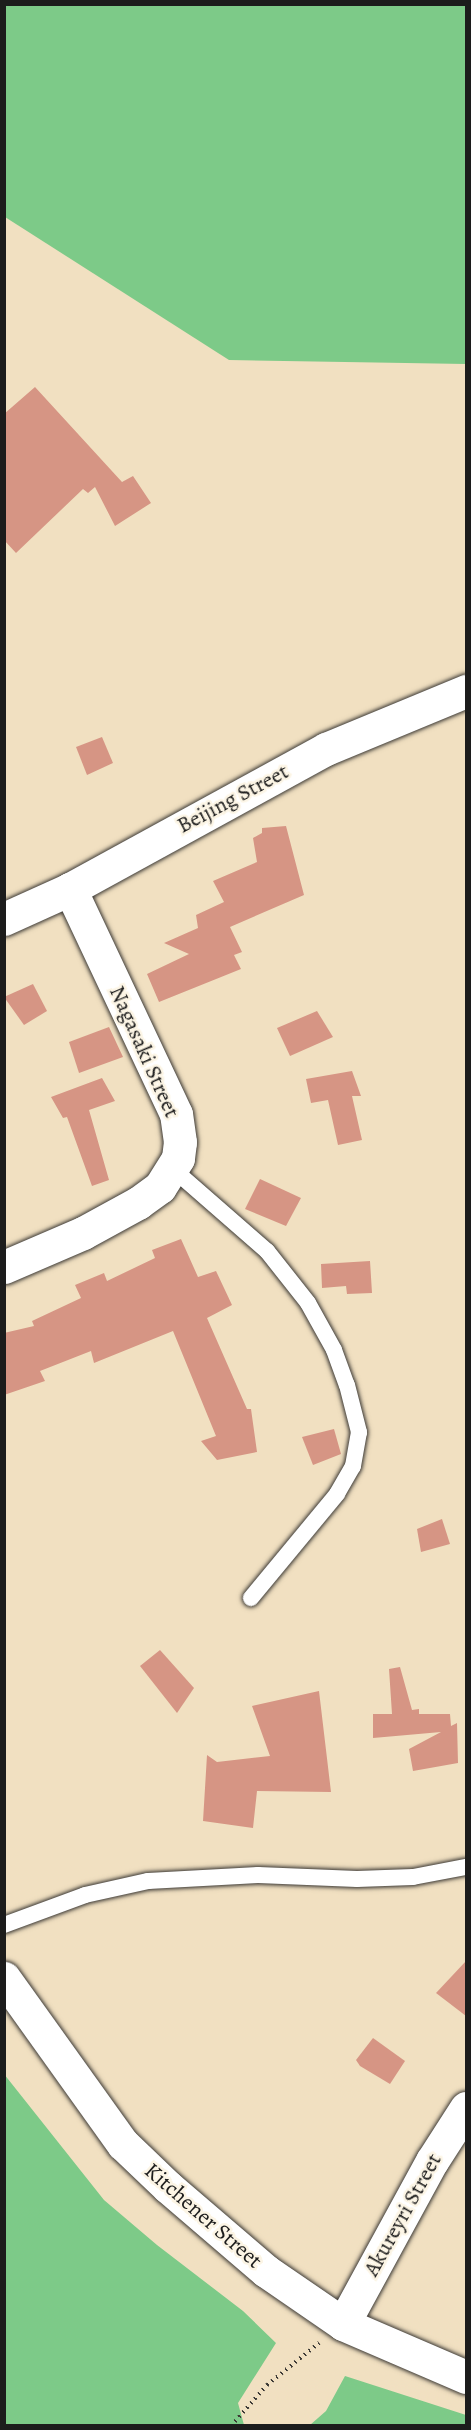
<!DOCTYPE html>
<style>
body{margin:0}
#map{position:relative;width:471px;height:2430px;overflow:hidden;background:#f1e0c1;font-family:Alegreya,serif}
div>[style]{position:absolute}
.green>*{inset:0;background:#7dca88}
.building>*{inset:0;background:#d69584}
.path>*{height:4px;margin-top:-2px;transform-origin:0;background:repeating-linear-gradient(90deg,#3c3935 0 1.5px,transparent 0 6px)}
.roads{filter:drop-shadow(0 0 2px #3c3935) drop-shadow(0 0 2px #3c3935)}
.service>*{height:16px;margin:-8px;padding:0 8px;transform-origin:8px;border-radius:8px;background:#fff}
.minor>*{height:33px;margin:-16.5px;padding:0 16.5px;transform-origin:16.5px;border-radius:16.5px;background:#fff}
span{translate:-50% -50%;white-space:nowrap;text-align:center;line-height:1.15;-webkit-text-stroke:5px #fcf5e5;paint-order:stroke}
.street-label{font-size:22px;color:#1c1c1c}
.frame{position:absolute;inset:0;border:6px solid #1c1c1c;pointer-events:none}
</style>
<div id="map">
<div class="green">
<i style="clip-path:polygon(4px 5px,466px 5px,466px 364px,229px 360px,5px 217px)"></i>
<i style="clip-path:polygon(4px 2074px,104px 2200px,157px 2245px,243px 2311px,276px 2343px,238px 2403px,244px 2425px,5px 2425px)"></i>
<i style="clip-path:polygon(345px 2376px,466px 2415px,466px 2425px,310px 2425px,326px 2411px)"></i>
</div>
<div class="building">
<i style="clip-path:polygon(35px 387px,122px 482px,133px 476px,151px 503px,115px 526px,95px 487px,88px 493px,83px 489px,16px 553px,4px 540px,4px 414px)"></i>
<i style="clip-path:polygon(102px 737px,113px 763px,87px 775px,76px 747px)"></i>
<i style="clip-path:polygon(286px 826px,304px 895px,230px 927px,242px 952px,234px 955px,241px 969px,159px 1002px,147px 974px,189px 954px,164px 943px,198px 928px,196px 915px,224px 902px,213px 881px,257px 862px,253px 838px,262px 833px,262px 828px)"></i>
<i style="clip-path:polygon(33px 984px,47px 1011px,24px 1025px,4px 997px)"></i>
<i style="clip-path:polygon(317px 1011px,333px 1037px,290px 1056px,277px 1028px)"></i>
<i style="clip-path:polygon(109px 1027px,123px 1057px,79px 1073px,69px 1042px)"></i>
<i style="clip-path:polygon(352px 1071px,361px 1096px,352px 1096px,362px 1140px,338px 1145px,328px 1100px,311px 1103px,306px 1079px)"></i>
<i style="clip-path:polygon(102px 1078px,115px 1101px,89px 1110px,109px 1180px,92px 1186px,67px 1117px,63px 1118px,51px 1097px)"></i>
<i style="clip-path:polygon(260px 1179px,301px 1198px,286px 1226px,245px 1209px)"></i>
<i style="clip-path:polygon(181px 1239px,198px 1277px,216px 1271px,232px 1305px,207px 1318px,247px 1409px,251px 1409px,257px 1452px,217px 1460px,201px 1441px,216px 1436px,173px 1331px,94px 1363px,91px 1351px,40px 1371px,45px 1381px,4px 1395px,4px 1333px,34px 1326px,32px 1321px,81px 1298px,75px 1285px,104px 1273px,107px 1281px,155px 1258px,152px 1250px)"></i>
<i style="clip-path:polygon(370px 1261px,372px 1293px,347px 1294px,346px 1286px,322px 1288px,321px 1264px)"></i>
<i style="clip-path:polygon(334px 1429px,341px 1454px,313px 1465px,302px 1437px)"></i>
<i style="clip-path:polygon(442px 1519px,450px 1544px,421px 1552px,417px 1529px)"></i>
<i style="clip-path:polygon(160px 1650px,194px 1688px,177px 1713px,140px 1666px)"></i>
<i style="clip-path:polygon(400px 1667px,412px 1710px,419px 1709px,419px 1714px,450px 1714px,451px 1726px,457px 1723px,458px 1763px,413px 1771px,409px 1749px,441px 1732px,373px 1738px,373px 1714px,392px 1714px,389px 1669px)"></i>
<i style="clip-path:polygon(319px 1691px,331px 1792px,257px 1791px,253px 1828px,203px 1821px,207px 1755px,217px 1762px,270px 1756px,252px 1706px)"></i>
<i style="clip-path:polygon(466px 1961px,466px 2016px,436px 1993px)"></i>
<i style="clip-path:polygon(373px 2038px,405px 2061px,390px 2084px,360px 2066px,356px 2060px)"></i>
</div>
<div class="path">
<i style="left:231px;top:2426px;width:55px;rotate:-48.7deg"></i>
<i style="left:267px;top:2385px;width:67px;rotate:-38.9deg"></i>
</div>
<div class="roads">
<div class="service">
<i style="left:173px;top:1169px;width:125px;rotate:41.1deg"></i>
<i style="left:267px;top:1251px;width:66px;rotate:51.7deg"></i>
<i style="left:308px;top:1303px;width:54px;rotate:61deg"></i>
<i style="left:334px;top:1350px;width:37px;rotate:70deg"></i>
<i style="left:347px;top:1385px;width:49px;rotate:75.7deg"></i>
<i style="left:359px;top:1432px;width:35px;rotate:100deg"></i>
<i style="left:353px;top:1466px;width:32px;rotate:120deg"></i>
<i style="left:337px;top:1494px;width:135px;rotate:129.6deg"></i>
<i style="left:4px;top:1925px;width:86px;rotate:-20.3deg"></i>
<i style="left:85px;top:1895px;width:65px;rotate:-12.5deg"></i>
<i style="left:148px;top:1881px;width:110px;rotate:-3.1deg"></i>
<i style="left:258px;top:1875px;width:99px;rotate:2.3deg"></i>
<i style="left:357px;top:1879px;width:56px;rotate:-2deg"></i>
<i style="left:413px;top:1877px;width:54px;rotate:-10.7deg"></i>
</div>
<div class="minor">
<i style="left:4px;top:919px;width:72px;rotate:-24.4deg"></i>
<i style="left:70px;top:889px;width:292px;rotate:-28.7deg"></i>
<i style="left:326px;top:749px;width:152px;rotate:-22.5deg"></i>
<i style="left:4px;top:1267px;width:86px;rotate:-23.3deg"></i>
<i style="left:83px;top:1233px;width:63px;rotate:-28.6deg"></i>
<i style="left:138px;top:1203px;width:27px;rotate:-36deg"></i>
<i style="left:160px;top:1187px;width:34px;rotate:-58deg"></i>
<i style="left:178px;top:1158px;width:16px;rotate:-83deg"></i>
<i style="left:180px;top:1142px;width:28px;rotate:-98deg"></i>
<i style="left:176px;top:1114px;width:249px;rotate:-115.2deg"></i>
<i style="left:4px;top:1978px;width:204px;rotate:54.4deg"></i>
<i style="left:123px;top:2144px;width:62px;rotate:43.7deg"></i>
<i style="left:168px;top:2187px;width:129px;rotate:40.6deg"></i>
<i style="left:266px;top:2271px;width:93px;rotate:34.5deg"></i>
<i style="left:343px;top:2324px;width:134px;rotate:23.3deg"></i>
<i style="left:343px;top:2324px;width:186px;rotate:-61.4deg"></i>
<i style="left:432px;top:2161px;width:63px;rotate:-57.3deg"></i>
</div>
</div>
<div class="street-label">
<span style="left:233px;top:799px;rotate:-28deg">Beijing Street</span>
<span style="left:144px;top:1052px;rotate:66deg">Nagasaki Street</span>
<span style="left:403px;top:2215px;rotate:-61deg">Akureyri Street</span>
<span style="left:203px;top:2216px;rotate:41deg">Kitchener Street</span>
</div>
<div class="frame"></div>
</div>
